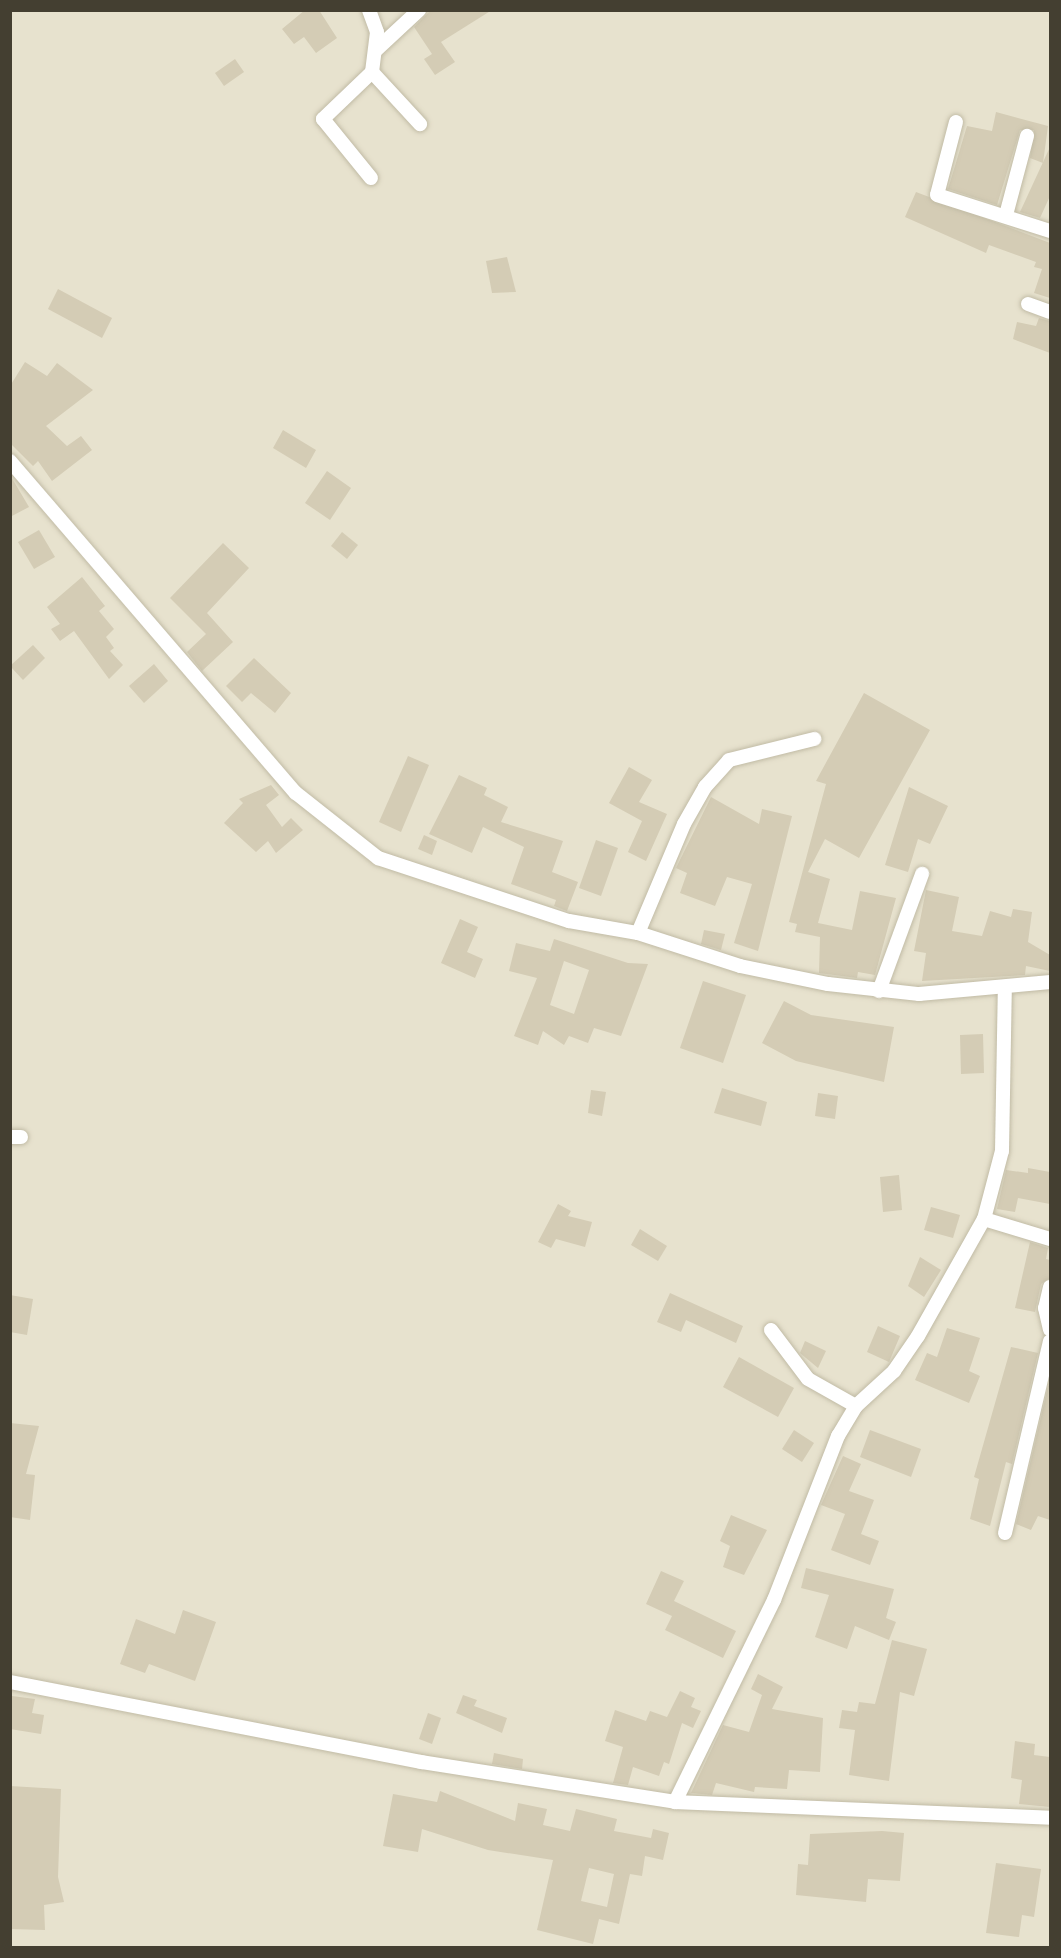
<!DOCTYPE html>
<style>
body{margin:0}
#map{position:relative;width:1061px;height:1958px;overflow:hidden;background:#f3efe1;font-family:"IBM Plex Sans",sans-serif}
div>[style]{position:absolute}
.residential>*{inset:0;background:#e7e2ce}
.building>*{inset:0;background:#d4ccb5}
.roads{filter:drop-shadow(0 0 2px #c1bba5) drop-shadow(0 0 2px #c1bba5)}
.street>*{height:14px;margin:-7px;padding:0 7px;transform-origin:7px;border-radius:7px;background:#fff}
span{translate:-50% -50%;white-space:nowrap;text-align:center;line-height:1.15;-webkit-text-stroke:4.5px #fff;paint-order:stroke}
.frame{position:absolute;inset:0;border:12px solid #443f31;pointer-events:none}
</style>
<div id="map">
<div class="residential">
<i style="clip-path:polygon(11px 11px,1050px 11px,1050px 1947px,11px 1947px)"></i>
</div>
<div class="building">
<i style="clip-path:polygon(305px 10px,319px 10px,337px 38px,316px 53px,304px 37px,294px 44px,282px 29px)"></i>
<i style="clip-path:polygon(431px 10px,492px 10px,441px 42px,455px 62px,435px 75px,424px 59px,432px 54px,414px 27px)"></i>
<i style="clip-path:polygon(235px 59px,244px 72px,224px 86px,215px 73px)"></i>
<i style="clip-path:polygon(996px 112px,1048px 126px,1043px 163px,1030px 158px,1034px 130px,1020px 130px,997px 205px,948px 189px,967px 126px,992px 131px)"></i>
<i style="clip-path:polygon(1050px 147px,1050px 196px,1040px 218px,1020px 212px)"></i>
<i style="clip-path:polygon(916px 192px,1050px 243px,1050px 298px,1034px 293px,1042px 269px,1034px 267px,1036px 262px,989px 245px,986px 253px,905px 217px)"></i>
<i style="clip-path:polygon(507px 257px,516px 292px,492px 293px,486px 261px)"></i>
<i style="clip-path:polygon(58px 289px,112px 318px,102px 338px,48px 309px)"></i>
<i style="clip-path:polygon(1039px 318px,1050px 321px,1050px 353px,1013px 339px,1017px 322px,1036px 326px)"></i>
<i style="clip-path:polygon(25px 362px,47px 376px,57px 363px,93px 390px,46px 426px,67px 446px,81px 436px,92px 450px,52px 481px,38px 461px,33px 466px,11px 444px,10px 386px)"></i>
<i style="clip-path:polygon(283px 430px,316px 450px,306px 468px,273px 448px)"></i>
<i style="clip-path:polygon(327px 471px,351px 488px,330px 520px,305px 503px)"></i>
<i style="clip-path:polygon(10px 475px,29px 507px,10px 517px)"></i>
<i style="clip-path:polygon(39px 530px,55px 557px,34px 569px,18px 542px)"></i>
<i style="clip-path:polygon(342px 532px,358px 545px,347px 559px,331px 546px)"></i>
<i style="clip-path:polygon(223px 543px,249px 568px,207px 613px,233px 642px,202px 671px,187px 652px,206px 634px,170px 598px)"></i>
<i style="clip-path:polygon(82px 577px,105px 606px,99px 611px,114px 629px,106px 637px,114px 648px,110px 651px,123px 665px,109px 679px,74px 631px,60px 641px,51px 629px,60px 624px,47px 607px)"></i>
<i style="clip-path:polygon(33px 645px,45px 658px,23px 680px,10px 666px)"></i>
<i style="clip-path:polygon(254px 658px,291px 693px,275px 713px,251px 693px,242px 702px,226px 686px)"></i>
<i style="clip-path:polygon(154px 664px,168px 681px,144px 703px,129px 686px)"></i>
<i style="clip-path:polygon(864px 693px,930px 730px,859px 858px,825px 839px,808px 872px,830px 879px,818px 923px,852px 930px,860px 891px,896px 898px,875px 975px,858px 972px,857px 978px,819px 973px,820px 937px,795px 932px,797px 924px,789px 922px,826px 784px,816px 781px)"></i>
<i style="clip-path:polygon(408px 756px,429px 765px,401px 832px,379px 822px)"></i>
<i style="clip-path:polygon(629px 767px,652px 780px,639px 802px,667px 814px,646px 861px,628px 852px,642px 821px,609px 803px)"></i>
<i style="clip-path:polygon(459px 775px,487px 788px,484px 795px,508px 807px,501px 822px,563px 841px,552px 872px,578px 882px,567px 911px,554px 906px,556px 900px,511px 884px,524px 847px,483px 827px,472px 853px,429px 834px)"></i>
<i style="clip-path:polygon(271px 785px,279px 795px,266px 805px,282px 827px,291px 818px,303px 830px,276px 853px,268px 841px,256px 852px,224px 823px,243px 803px,239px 799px)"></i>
<i style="clip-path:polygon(909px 787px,948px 806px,930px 844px,918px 839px,908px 872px,885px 865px)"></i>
<i style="clip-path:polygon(711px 797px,759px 824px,762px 809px,792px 816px,758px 951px,734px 943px,752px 884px,727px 877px,715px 906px,680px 893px,687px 873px,676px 868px)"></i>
<i style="clip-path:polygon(424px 835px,437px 841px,432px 855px,418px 849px)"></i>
<i style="clip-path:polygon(596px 840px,618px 848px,601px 896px,579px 888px)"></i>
<i style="clip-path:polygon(926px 890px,959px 897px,952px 931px,982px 936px,990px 911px,1011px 917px,1013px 909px,1032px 912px,1028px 942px,1050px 955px,1050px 971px,1026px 966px,1025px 975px,922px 981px,926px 953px,914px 951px)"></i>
<i style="clip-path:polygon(460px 919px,478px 927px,467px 952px,483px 959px,475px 978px,441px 963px)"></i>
<i style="clip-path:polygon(704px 930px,725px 934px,721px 950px,701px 944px)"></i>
<i style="clip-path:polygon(evenodd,554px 939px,628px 963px,648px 964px,621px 1036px,594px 1028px,588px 1043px,569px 1036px,564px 1045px,543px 1031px,538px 1045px,514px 1036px,537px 978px,509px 971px,516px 943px,550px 951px,554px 939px,564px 961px,589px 970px,574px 1014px,550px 1005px,564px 961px)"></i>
<i style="clip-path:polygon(703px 981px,746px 995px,723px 1063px,680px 1048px)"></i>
<i style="clip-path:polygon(784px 1001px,811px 1015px,894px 1027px,884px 1082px,796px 1061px,762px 1043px)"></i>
<i style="clip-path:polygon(983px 1034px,984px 1073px,961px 1074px,960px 1035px)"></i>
<i style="clip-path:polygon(722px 1088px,767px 1102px,761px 1126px,714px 1113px)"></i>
<i style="clip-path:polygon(591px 1090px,606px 1092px,602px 1116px,588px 1113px)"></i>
<i style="clip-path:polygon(818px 1093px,838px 1096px,835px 1119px,815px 1116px)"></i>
<i style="clip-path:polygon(1028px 1168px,1050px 1172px,1050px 1204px,1018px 1198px,1015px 1212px,997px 1209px,1006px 1170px,1028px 1173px)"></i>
<i style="clip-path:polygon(899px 1175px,902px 1210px,883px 1212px,880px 1177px)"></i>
<i style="clip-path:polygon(558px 1204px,571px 1211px,568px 1216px,592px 1222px,585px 1247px,556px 1239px,551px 1248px,538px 1242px)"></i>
<i style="clip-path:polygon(931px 1207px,960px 1215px,953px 1238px,924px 1230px)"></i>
<i style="clip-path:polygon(640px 1229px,667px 1246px,658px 1261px,631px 1245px)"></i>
<i style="clip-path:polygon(1030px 1242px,1048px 1248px,1046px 1259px,1050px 1260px,1050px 1278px,1041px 1284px,1035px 1312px,1015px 1308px)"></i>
<i style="clip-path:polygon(920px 1257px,941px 1270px,924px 1297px,908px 1286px)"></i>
<i style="clip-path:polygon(670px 1293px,743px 1326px,736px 1343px,686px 1320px,681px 1332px,657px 1322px)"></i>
<i style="clip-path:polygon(10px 1295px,33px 1299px,27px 1335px,10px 1332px)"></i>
<i style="clip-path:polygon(878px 1326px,900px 1336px,889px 1362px,867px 1352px)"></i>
<i style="clip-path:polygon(947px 1328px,980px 1338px,969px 1371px,980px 1376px,969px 1403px,915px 1380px,927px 1353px,937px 1357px)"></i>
<i style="clip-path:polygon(805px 1341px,826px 1351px,818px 1368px,800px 1353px)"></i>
<i style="clip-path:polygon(1011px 1347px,1038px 1353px,1012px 1464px,1006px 1462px,990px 1526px,970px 1519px,979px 1479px,974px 1477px)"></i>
<i style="clip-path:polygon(739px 1357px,794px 1388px,778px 1417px,723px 1387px)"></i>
<i style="clip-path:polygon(1050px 1378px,1050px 1520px,1038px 1516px,1031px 1530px,1016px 1524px)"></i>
<i style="clip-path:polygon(10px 1423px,39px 1426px,26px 1474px,35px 1475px,30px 1520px,10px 1517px)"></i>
<i style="clip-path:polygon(794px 1430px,814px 1443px,802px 1462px,782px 1449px)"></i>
<i style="clip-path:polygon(870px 1430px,921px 1449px,911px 1477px,860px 1457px)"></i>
<i style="clip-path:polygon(843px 1456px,861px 1464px,849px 1491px,874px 1500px,861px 1534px,879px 1541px,870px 1565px,831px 1550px,845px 1514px,821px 1505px)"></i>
<i style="clip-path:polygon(731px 1515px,767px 1530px,744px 1575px,723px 1567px,730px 1546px,720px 1541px)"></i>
<i style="clip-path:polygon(806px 1568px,894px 1589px,886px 1618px,896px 1622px,889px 1640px,855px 1626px,847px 1649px,815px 1637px,829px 1595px,801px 1588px)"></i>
<i style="clip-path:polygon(661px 1571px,684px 1581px,674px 1601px,736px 1631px,723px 1658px,665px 1630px,672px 1616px,646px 1604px)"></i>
<i style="clip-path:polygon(183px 1610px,216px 1622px,195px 1681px,149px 1664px,145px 1673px,120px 1664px,136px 1619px,175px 1634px)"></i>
<i style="clip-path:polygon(892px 1640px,927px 1649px,914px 1696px,900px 1692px,889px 1781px,849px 1775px,855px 1730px,839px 1728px,842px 1710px,857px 1712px,859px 1702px,875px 1704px)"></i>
<i style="clip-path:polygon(758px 1674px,783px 1687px,772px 1709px,823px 1718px,820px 1772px,789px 1770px,787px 1789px,755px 1787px,754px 1792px,716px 1783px,712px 1795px,691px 1793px,723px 1725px,749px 1732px,762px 1695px,751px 1689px)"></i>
<i style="clip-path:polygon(680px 1691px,695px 1698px,691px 1707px,701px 1711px,693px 1728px,682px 1723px,669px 1764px,664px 1762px,659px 1776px,633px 1767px,628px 1785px,613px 1783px,623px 1747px,605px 1741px,615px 1710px,646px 1721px,650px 1711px,667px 1717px)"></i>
<i style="clip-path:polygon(463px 1695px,477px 1700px,474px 1706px,507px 1718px,502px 1733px,456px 1713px)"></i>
<i style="clip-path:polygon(12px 1696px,35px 1699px,32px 1713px,44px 1715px,41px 1734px,10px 1729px)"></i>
<i style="clip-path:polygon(428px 1713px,441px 1718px,432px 1744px,419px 1739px)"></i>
<i style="clip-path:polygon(1015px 1741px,1035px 1744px,1034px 1755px,1050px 1757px,1050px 1807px,1019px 1804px,1022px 1780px,1011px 1778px)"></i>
<i style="clip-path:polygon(494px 1753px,523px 1759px,522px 1769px,492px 1764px)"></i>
<i style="clip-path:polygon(10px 1786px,61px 1789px,58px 1877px,64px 1902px,44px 1905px,45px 1930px,10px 1929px)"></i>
<i style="clip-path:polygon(evenodd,440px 1791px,515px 1821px,518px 1803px,547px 1809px,543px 1825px,570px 1831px,576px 1809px,617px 1819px,614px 1831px,651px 1838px,653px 1829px,669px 1833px,663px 1860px,645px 1856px,642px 1876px,630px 1874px,619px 1924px,599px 1919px,593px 1944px,537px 1930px,553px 1860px,488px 1850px,422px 1829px,418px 1852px,383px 1846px,393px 1794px,437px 1802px,440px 1791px,589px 1868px,614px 1874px,607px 1907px,581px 1901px,589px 1868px)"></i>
<i style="clip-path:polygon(882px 1831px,904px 1833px,900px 1881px,868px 1879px,866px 1902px,796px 1895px,798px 1864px,808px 1865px,810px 1834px)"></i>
<i style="clip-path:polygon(996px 1863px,1041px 1869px,1034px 1917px,1022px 1915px,1019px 1937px,986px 1933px)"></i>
</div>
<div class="roads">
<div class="street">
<i style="left:369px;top:10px;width:23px;rotate:70deg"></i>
<i style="left:377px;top:32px;width:40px;rotate:97.1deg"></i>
<i style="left:372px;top:72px;width:68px;rotate:136.2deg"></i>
<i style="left:323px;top:119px;width:76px;rotate:50.9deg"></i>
<i style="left:376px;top:50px;width:59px;rotate:-42.9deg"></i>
<i style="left:372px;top:72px;width:71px;rotate:47.3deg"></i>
<i style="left:956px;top:122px;width:75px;rotate:104.6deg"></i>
<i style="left:937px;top:195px;width:119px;rotate:17.7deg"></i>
<i style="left:1006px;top:215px;width:82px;rotate:-75.1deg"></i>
<i style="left:1028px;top:304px;width:23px;rotate:20deg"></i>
<i style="left:10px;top:461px;width:438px;rotate:49.3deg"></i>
<i style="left:296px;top:793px;width:105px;rotate:38.4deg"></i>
<i style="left:378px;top:858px;width:201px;rotate:18.3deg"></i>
<i style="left:569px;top:921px;width:70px;rotate:9.9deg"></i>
<i style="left:638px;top:933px;width:107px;rotate:17.9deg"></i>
<i style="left:740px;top:966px;width:90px;rotate:11.6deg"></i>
<i style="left:828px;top:984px;width:92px;rotate:6.3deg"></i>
<i style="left:919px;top:994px;width:132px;rotate:-5.2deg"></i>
<i style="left:638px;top:933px;width:118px;rotate:-67.1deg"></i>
<i style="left:684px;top:824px;width:43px;rotate:-60.4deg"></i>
<i style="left:705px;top:787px;width:36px;rotate:-48deg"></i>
<i style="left:729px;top:760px;width:88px;rotate:-13.9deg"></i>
<i style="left:879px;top:991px;width:125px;rotate:-69.8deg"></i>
<i style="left:10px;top:1137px;width:11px"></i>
<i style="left:984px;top:1219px;width:69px;rotate:16.9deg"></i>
<i style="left:1050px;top:1287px;width:22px;rotate:103deg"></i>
<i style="left:1045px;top:1308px;width:22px;rotate:77deg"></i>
<i style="left:771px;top:1330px;width:61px;rotate:52.9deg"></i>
<i style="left:808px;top:1379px;width:55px;rotate:29.4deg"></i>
<i style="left:1005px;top:1533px;width:197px;rotate:-76.8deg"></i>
<i style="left:10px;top:1682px;width:419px;rotate:11deg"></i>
<i style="left:421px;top:1762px;width:257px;rotate:8.9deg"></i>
<i style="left:675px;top:1802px;width:375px;rotate:2.4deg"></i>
<i style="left:675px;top:1802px;width:225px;rotate:-63.9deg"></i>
<i style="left:774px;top:1600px;width:176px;rotate:-68.7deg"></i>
<i style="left:838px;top:1436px;width:35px;rotate:-59deg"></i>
<i style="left:856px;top:1406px;width:52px;rotate:-42.6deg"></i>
<i style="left:894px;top:1371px;width:42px;rotate:-55.6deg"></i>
<i style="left:918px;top:1336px;width:134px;rotate:-60.6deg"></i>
<i style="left:984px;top:1219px;width:70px;rotate:-75.2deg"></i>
<i style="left:1002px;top:1151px;width:164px;rotate:-89deg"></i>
</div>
</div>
<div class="frame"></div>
</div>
